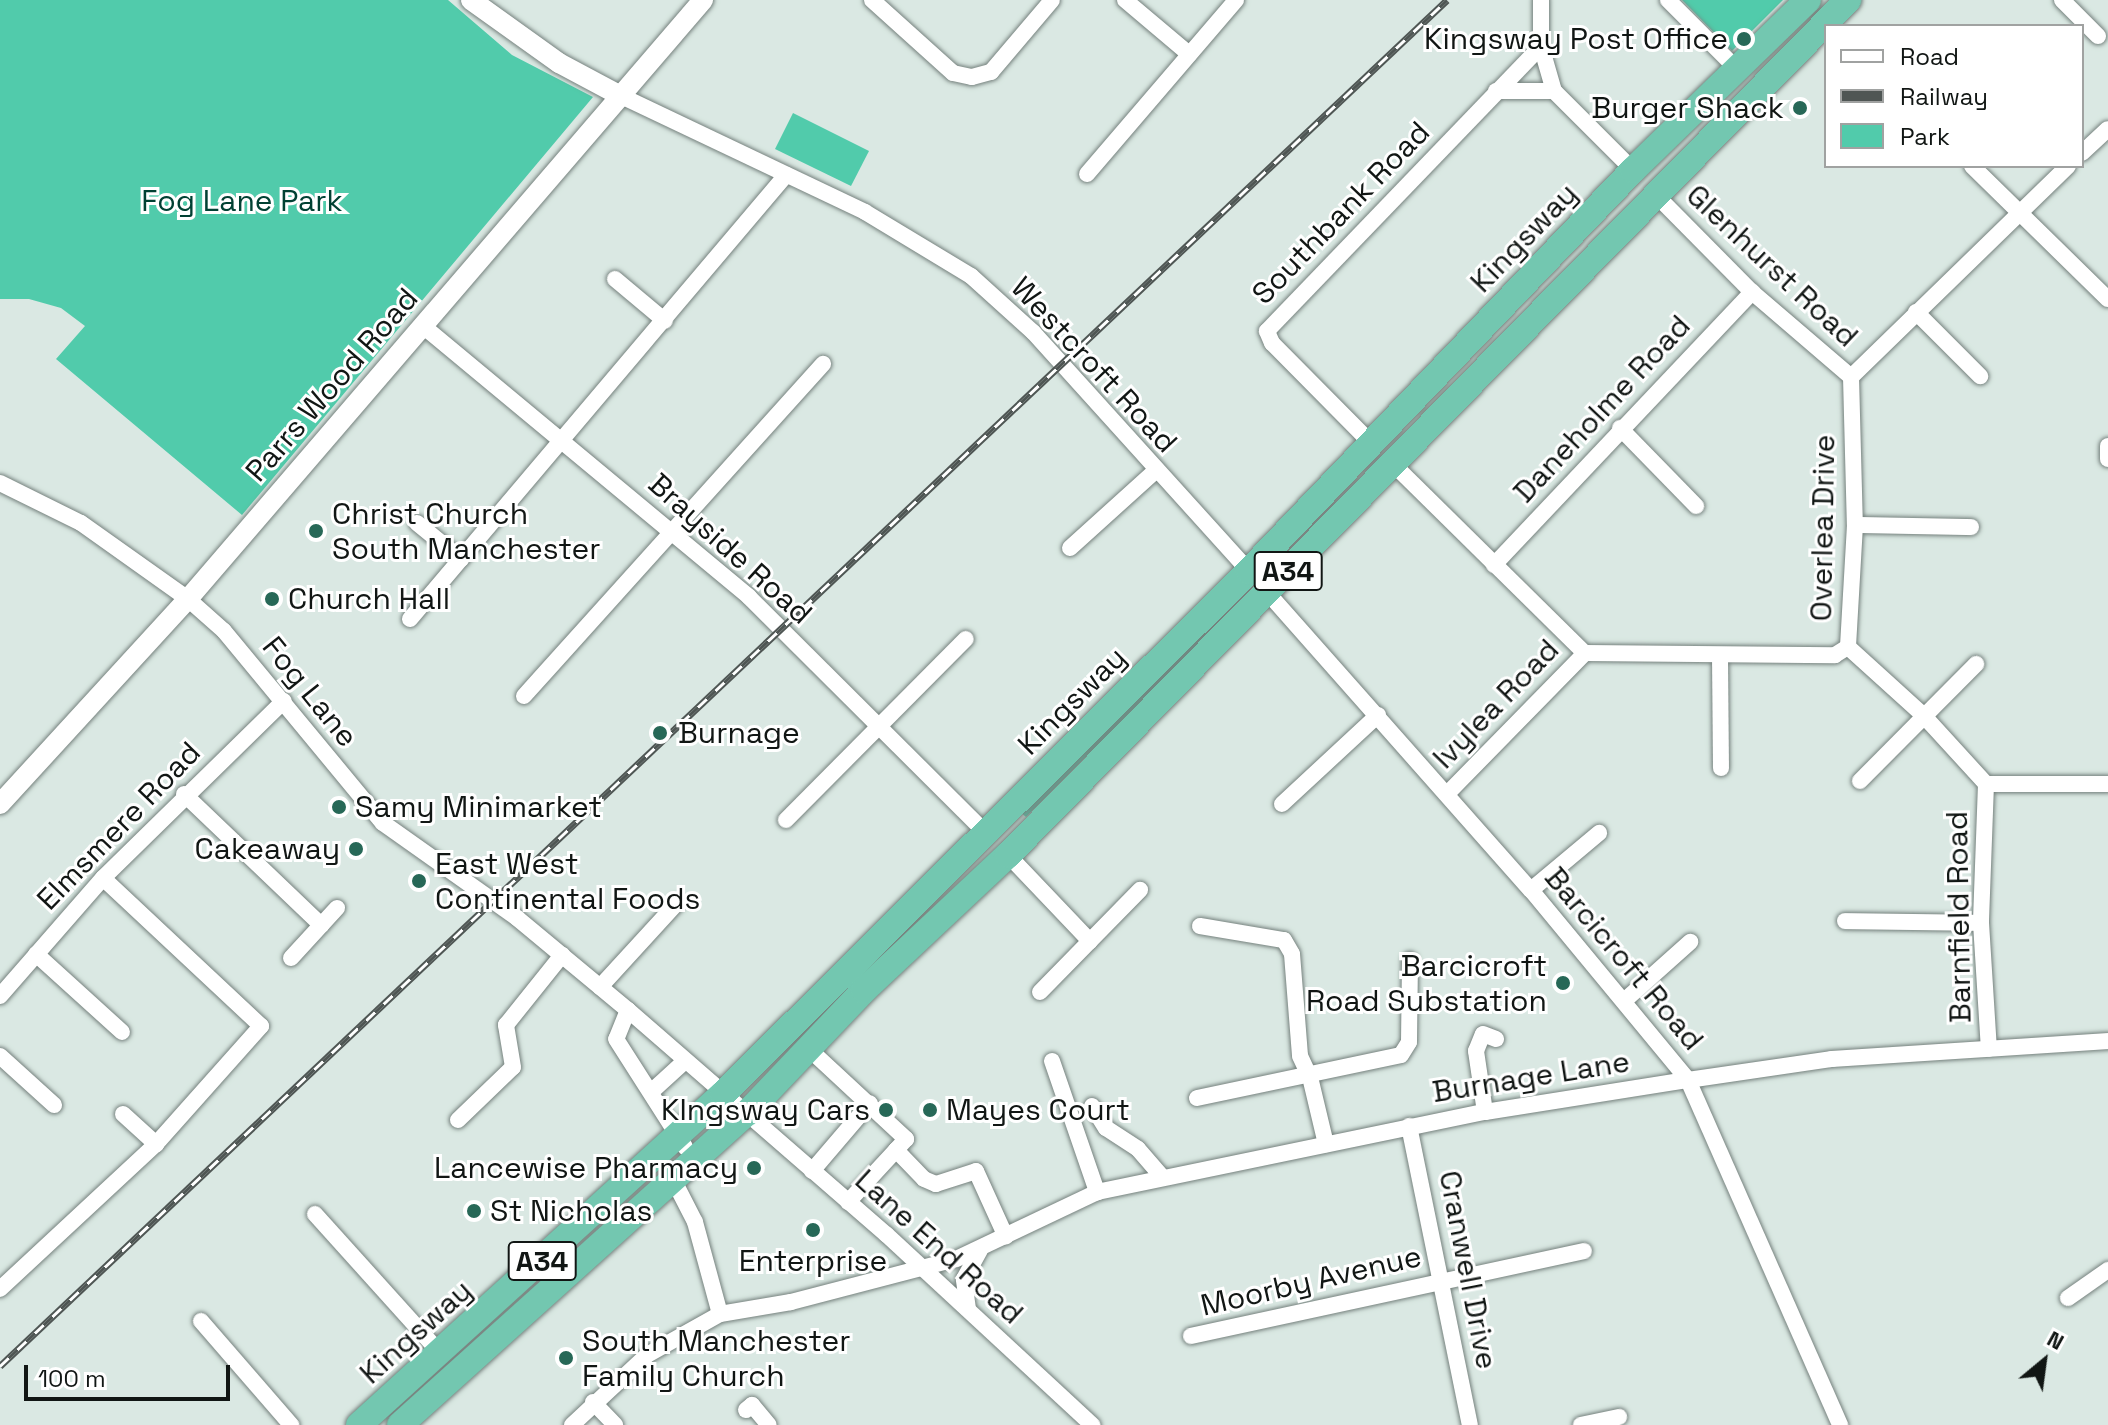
<!DOCTYPE html>
<style>
body{margin:0}
#map{position:relative;width:2108px;height:1425px;overflow:hidden;background:#dae8e3;font-family:"Space Grotesk",sans-serif}
div>[style]{position:absolute}
.green>*{inset:0;background:#51cbab}
.roads{filter:drop-shadow(0 0 2px #75817d) drop-shadow(0 0 2px #75817d)}
.minor>*{height:16px;margin:-8px;padding:0 8px;transform-origin:8px;border-radius:8px;background:#fff}
.tertiary>*{height:20px;margin:-10px;padding:0 10px;transform-origin:10px;border-radius:10px;background:#fff}
.trunk>*{height:26px;margin:-13px;padding:0 13px;transform-origin:13px;border-radius:13px;background:#73c7b0}
.rail>*{height:7px;margin-top:-3.5px;transform-origin:0;background:repeating-linear-gradient(90deg,#fff 0 12px,#4f5654 0 24px);box-sizing:border-box;border-block:2px solid #4f5654}
.dots>*{width:22px;height:22px;translate:-50% -50%;box-sizing:border-box;border:4px solid #fff;border-radius:50%}
span{translate:-50% -50%;white-space:nowrap;text-align:center;line-height:1.15;-webkit-text-stroke:6px #fff;paint-order:stroke}
.shield-label span{padding:2px 6px;background:#fff;border:2px solid;border-radius:6px;-webkit-text-stroke-width:0}
.shield-label{font-size:28px;color:#111614;font-weight:700}
.poi-label{font-size:30px;color:#111614}
.right{translate:-100% -50%;text-align:right}
.left{translate:0 -50%;text-align:left}
.park-label{font-size:30px;color:#014133}
.street-label{font-size:30px;color:#111614}
.legend{position:absolute;left:1824px;top:24px;width:260px;height:144px;box-sizing:border-box;background:#fff;border:2px solid #a0a2a1;margin:0;padding:10px 14px;list-style:none;font-size:24px;color:#111614}
.legend li{display:flex;align-items:center;gap:16px;height:40px}
.legend b{width:40px;border:2px solid #a0a2a1}
.north{position:absolute;left:2004px;top:1321px;width:80px;height:80px;-webkit-text-stroke:6px #fff;paint-order:stroke;rotate:29deg;font-size:22px;font-weight:700;line-height:32px;text-align:center;color:#111614}
.north::after{content:'';display:block;margin:auto;width:28px;height:36px;background:#111614;clip-path:polygon(50% 0,100% 100%,50% 72%,0 100%)}
.scale{position:absolute;left:24px;top:1365px;width:206px;height:36px;box-sizing:border-box;border:4px solid #111614;border-top:0;padding-left:10px;font-size:24px;line-height:28px;white-space:nowrap;color:#111614;-webkit-text-stroke:6px #fff;paint-order:stroke}
</style>
<div id="map">
<div class="green">
<i style="clip-path:polygon(0 0,448px 0,512px 55px,593px 97px,242px 515px,56px 359px,85px 326px,61px 308px,29px 299px,0 299px)"></i>
<i style="clip-path:polygon(1682px 0,1783px 0,1732px 51px)"></i>
<i style="clip-path:polygon(793px 113px,869px 151px,851px 186px,775px 149px)"></i>
<i style="clip-path:polygon(1217px 611px,1224px 618px,1026px 817px,1019px 811px)"></i>
</div>
<div class="roads">
<div class="minor">
<i style="left:872px;top:0;width:109px;rotate:42deg"></i>
<i style="left:953px;top:73px;width:19px;rotate:12deg"></i>
<i style="left:972px;top:77px;width:20px;rotate:-15deg"></i>
<i style="left:991px;top:72px;width:94px;rotate:-49.7deg"></i>
<i style="left:1125px;top:0;width:84px;rotate:40.2deg"></i>
<i style="left:1541px;top:0;width:46px;rotate:90deg"></i>
<i style="left:1541px;top:46px;width:47px;rotate:73.9deg"></i>
<i style="left:1554px;top:91px;width:112px;rotate:45deg"></i>
<i style="left:1668px;top:0;width:96px;rotate:45deg"></i>
<i style="left:2062px;top:0;width:51px;rotate:45deg"></i>
<i style="left:1496px;top:91px;width:58px"></i>
<i style="left:619px;top:95px;width:272px;rotate:25.4deg"></i>
<i style="left:865px;top:212px;width:124px;rotate:31.1deg"></i>
<i style="left:971px;top:276px;width:84px;rotate:42.1deg"></i>
<i style="left:1033px;top:332px;width:322px;rotate:47.9deg"></i>
<i style="left:2082px;top:153px;width:35px;rotate:-43deg"></i>
<i style="left:1972px;top:166px;width:190px;rotate:44.4deg"></i>
<i style="left:2068px;top:166px;width:303px;rotate:135.8deg"></i>
<i style="left:1851px;top:377px;width:148px;rotate:88.5deg"></i>
<i style="left:1855px;top:525px;width:122px;rotate:93.3deg"></i>
<i style="left:1848px;top:647px;width:103px;rotate:42.2deg"></i>
<i style="left:1924px;top:716px;width:92px;rotate:47.6deg"></i>
<i style="left:1986px;top:784px;width:122px"></i>
<i style="left:1087px;top:174px;width:229px;rotate:-49.4deg"></i>
<i style="left:1655px;top:194px;width:138px;rotate:45.3deg"></i>
<i style="left:1752px;top:292px;width:130px;rotate:40.6deg"></i>
<i style="left:615px;top:279px;width:65px;rotate:40deg"></i>
<i style="left:1916px;top:312px;width:91px;rotate:45deg"></i>
<i style="left:423px;top:326px;width:424px;rotate:39.7deg"></i>
<i style="left:749px;top:597px;width:333px;rotate:44.9deg"></i>
<i style="left:1620px;top:428px;width:109px;rotate:45.7deg"></i>
<i style="left:1372px;top:444px;width:142px;rotate:-134.7deg"></i>
<i style="left:1272px;top:343px;width:13px;rotate:-113deg"></i>
<i style="left:1267px;top:331px;width:395px;rotate:-46.1deg"></i>
<i style="left:2108px;top:446px;width:13px;rotate:90deg"></i>
<i style="left:1392px;top:463px;width:271px;rotate:44.6deg"></i>
<i style="left:1585px;top:653px;width:250px;rotate:0.5deg"></i>
<i style="left:1835px;top:655px;width:15px;rotate:-32deg"></i>
<i style="left:0;top:483px;width:90px;rotate:26.3deg"></i>
<i style="left:81px;top:523px;width:131px;rotate:35.4deg"></i>
<i style="left:188px;top:599px;width:48px;rotate:41.6deg"></i>
<i style="left:224px;top:631px;width:249px;rotate:50.4deg"></i>
<i style="left:383px;top:823px;width:164px;rotate:35.3deg"></i>
<i style="left:517px;top:918px;width:144px;rotate:39.7deg"></i>
<i style="left:628px;top:1010px;width:343px;rotate:41deg"></i>
<i style="left:887px;top:1235px;width:280px;rotate:42.8deg"></i>
<i style="left:417px;top:523px;width:57px;rotate:39.3deg"></i>
<i style="left:1855px;top:525px;width:116px;rotate:1deg"></i>
<i style="left:1070px;top:548px;width:113px;rotate:-42.1deg"></i>
<i style="left:1494px;top:565px;width:376px;rotate:-46.6deg"></i>
<i style="left:1267px;top:592px;width:398px;rotate:48.5deg"></i>
<i style="left:1531px;top:890px;width:246px;rotate:50.4deg"></i>
<i style="left:1688px;top:1080px;width:377px;rotate:66.2deg"></i>
<i style="left:410px;top:619px;width:582px;rotate:-49.74deg"></i>
<i style="left:1720px;top:656px;width:112px;rotate:89.5deg"></i>
<i style="left:524px;top:696px;width:447px;rotate:-48deg"></i>
<i style="left:1860px;top:781px;width:165px;rotate:-45.2deg"></i>
<i style="left:1986px;top:784px;width:139px;rotate:92.1deg"></i>
<i style="left:1981px;top:923px;width:126px;rotate:86.4deg"></i>
<i style="left:184px;top:794px;width:190px;rotate:43.7deg"></i>
<i style="left:1447px;top:794px;width:197px;rotate:-45.6deg"></i>
<i style="left:1282px;top:804px;width:131px;rotate:-42.8deg"></i>
<i style="left:786px;top:820px;width:255px;rotate:-45.2deg"></i>
<i style="left:1008px;top:855px;width:119px;rotate:46.4deg"></i>
<i style="left:1531px;top:890px;width:89px;rotate:-40deg"></i>
<i style="left:1845px;top:921px;width:136px;rotate:0.8deg"></i>
<i style="left:1200px;top:926px;width:85px;rotate:9.5deg"></i>
<i style="left:1284px;top:940px;width:16px;rotate:60deg"></i>
<i style="left:1292px;top:954px;width:102px;rotate:85.5deg"></i>
<i style="left:1300px;top:1056px;width:23px;rotate:65deg"></i>
<i style="left:1310px;top:1077px;width:69px;rotate:76.6deg"></i>
<i style="left:36px;top:954px;width:116px;rotate:42.2deg"></i>
<i style="left:291px;top:958px;width:68px;rotate:-47.4deg"></i>
<i style="left:600px;top:987px;width:114px;rotate:-47.5deg"></i>
<i style="left:1040px;top:992px;width:143px;rotate:-45.6deg"></i>
<i style="left:0;top:996px;width:157px;rotate:-48.9deg"></i>
<i style="left:103px;top:878px;width:253px;rotate:-44.4deg"></i>
<i style="left:1624px;top:1001px;width:89px;rotate:-41.8deg"></i>
<i style="left:628px;top:1010px;width:31px;rotate:112deg"></i>
<i style="left:616px;top:1039px;width:128px;rotate:57.4deg"></i>
<i style="left:808px;top:1048px;width:134px;rotate:42.9deg"></i>
<i style="left:906px;top:1139px;width:15px;rotate:132deg"></i>
<i style="left:0;top:1056px;width:73px;rotate:42.2deg"></i>
<i style="left:1052px;top:1061px;width:139px;rotate:71deg"></i>
<i style="left:651px;top:1092px;width:46px;rotate:-42.4deg"></i>
<i style="left:1197px;top:1098px;width:208px;rotate:-11.9deg"></i>
<i style="left:1401px;top:1055px;width:15px;rotate:-58deg"></i>
<i style="left:1409px;top:1042px;width:82px;rotate:-89.3deg"></i>
<i style="left:1092px;top:1106px;width:26px;rotate:58deg"></i>
<i style="left:1106px;top:1128px;width:38px;rotate:33deg"></i>
<i style="left:1138px;top:1149px;width:38px;rotate:49deg"></i>
<i style="left:1485px;top:1112px;width:62px;rotate:-98.4deg"></i>
<i style="left:1476px;top:1051px;width:18px;rotate:-68deg"></i>
<i style="left:1483px;top:1034px;width:14px;rotate:21deg"></i>
<i style="left:123px;top:1114px;width:45px;rotate:42.3deg"></i>
<i style="left:458px;top:1120px;width:76px;rotate:-43.9deg"></i>
<i style="left:513px;top:1067px;width:43px;rotate:-99.5deg"></i>
<i style="left:506px;top:1025px;width:90px;rotate:-51.3deg"></i>
<i style="left:1409px;top:1126px;width:305px;rotate:78.5deg"></i>
<i style="left:812px;top:1171px;width:89px;rotate:-49.5deg"></i>
<i style="left:674px;top:1181px;width:46px;rotate:62.9deg"></i>
<i style="left:695px;top:1222px;width:95px;rotate:74.8deg"></i>
<i style="left:848px;top:1202px;width:71px;rotate:-47.3deg"></i>
<i style="left:896px;top:1150px;width:40px;rotate:46deg"></i>
<i style="left:924px;top:1179px;width:13px;rotate:23deg"></i>
<i style="left:936px;top:1184px;width:42px;rotate:-18deg"></i>
<i style="left:976px;top:1171px;width:72px;rotate:65.6deg"></i>
<i style="left:315px;top:1214px;width:187px;rotate:48deg"></i>
<i style="left:0;top:1289px;width:213px;rotate:-42.9deg"></i>
<i style="left:156px;top:1144px;width:158px;rotate:-48.3deg"></i>
<i style="left:261px;top:1026px;width:216px;rotate:-136.9deg"></i>
<i style="left:2068px;top:1298px;width:49px;rotate:-35deg"></i>
<i style="left:968px;top:1309px;width:30px;rotate:-98deg"></i>
<i style="left:964px;top:1279px;width:33px;rotate:-61deg"></i>
<i style="left:201px;top:1321px;width:138px;rotate:49.1deg"></i>
<i style="left:1191px;top:1336px;width:402px;rotate:-12.2deg"></i>
<i style="left:593px;top:1402px;width:32px;rotate:46deg"></i>
<i style="left:746px;top:1410px;width:8px;rotate:-40deg"></i>
<i style="left:752px;top:1405px;width:26px;rotate:50deg"></i>
<i style="left:572px;top:1425px;width:103px;rotate:-43deg"></i>
<i style="left:647px;top:1355px;width:84px;rotate:-29.3deg"></i>
<i style="left:720px;top:1314px;width:72px;rotate:-9.6deg"></i>
<i style="left:791px;top:1302px;width:171px;rotate:-14.6deg"></i>
<i style="left:956px;top:1259px;width:156px;rotate:-25.4deg"></i>
<i style="left:1097px;top:1192px;width:396px;rotate:-11.7deg"></i>
<i style="left:1485px;top:1112px;width:206px;rotate:-9deg"></i>
<i style="left:1688px;top:1080px;width:146px;rotate:-8.3deg"></i>
<i style="left:1832px;top:1059px;width:277px;rotate:-3.7deg"></i>
<i style="left:1581px;top:1425px;width:39px;rotate:-12deg"></i>
</div>
<div class="tertiary">
<i style="left:471px;top:0;width:108px;rotate:35.6deg"></i>
<i style="left:559px;top:63px;width:68px;rotate:28.1deg"></i>
<i style="left:0;top:804px;width:278px;rotate:-47.5deg"></i>
<i style="left:188px;top:599px;width:790px;rotate:-49.31deg"></i>
</div>
<div class="trunk">
<i style="left:359px;top:1425px;width:492px;rotate:-42.3deg"></i>
<i style="left:723px;top:1094px;width:742px;rotate:-44.84deg"></i>
<i style="left:1249px;top:571px;width:555px;rotate:-46.24deg"></i>
<i style="left:1633px;top:170px;width:244px;rotate:-44.2deg"></i>
<i style="left:400px;top:1425px;width:467px;rotate:-42deg"></i>
<i style="left:747px;top:1113px;width:170px;rotate:-46.4deg"></i>
<i style="left:864px;top:990px;width:197px;rotate:-43.2deg"></i>
<i style="left:1008px;top:855px;width:1199px;rotate:-45.51deg"></i>
</div>
</div>
<div class="rail">
<i style="left:0;top:1366px;width:1990px;rotate:-43.35deg"></i>
</div>
<div class="dots">
<i style="left:1744px;top:39px;background:#276857"></i>
<i style="left:1800px;top:108px;background:#276857"></i>
<i style="left:316px;top:531px;background:#276857"></i>
<i style="left:272px;top:599px;background:#276857"></i>
<i style="left:660px;top:733px;background:#276857"></i>
<i style="left:339px;top:807px;background:#276857"></i>
<i style="left:356px;top:849px;background:#276857"></i>
<i style="left:419px;top:881px;background:#276857"></i>
<i style="left:1563px;top:983px;background:#276857"></i>
<i style="left:886px;top:1110px;background:#276857"></i>
<i style="left:930px;top:1110px;background:#276857"></i>
<i style="left:754px;top:1168px;background:#276857"></i>
<i style="left:474px;top:1211px;background:#276857"></i>
<i style="left:813px;top:1230px;background:#276857"></i>
<i style="left:566px;top:1358px;background:#276857"></i>
</div>
<div class="shield-label">
<span style="left:1288px;top:571px">A34</span>
<span style="left:542px;top:1261px">A34</span>
</div>
<div class="poi-label">
<span class="right" style="left:1728px;top:39px">Kingsway Post Office</span>
<span class="right" style="left:1784px;top:108px">Burger Shack</span>
<span class="left" style="left:332px;top:531px">Christ Church<br>South Manchester</span>
<span class="left" style="left:288px;top:599px">Church Hall</span>
<span class="left" style="left:678px;top:733px">Burnage</span>
<span class="left" style="left:355px;top:807px">Samy Minimarket</span>
<span class="right" style="left:340px;top:849px">Cakeaway</span>
<span class="left" style="left:435px;top:881px">East West<br>Continental Foods</span>
<span class="right" style="left:1547px;top:983px">Barcicroft<br>Road Substation</span>
<span class="right" style="left:870px;top:1110px">KIngsway Cars</span>
<span class="left" style="left:946px;top:1110px">Mayes Court</span>
<span class="right" style="left:738px;top:1168px">Lancewise Pharmacy</span>
<span class="left" style="left:490px;top:1211px">St Nicholas</span>
<span style="left:813px;top:1261px">Enterprise</span>
<span class="left" style="left:582px;top:1358px">South Manchester<br>Family Church</span>
</div>
<div class="park-label">
<span style="left:242px;top:201px">Fog Lane Park</span>
</div>
<div class="street-label">
<span style="left:1341px;top:213px;rotate:-46deg">Southbank Road</span>
<span style="left:1524px;top:238px;rotate:-46deg">Kingsway</span>
<span style="left:1772px;top:266px;rotate:43deg">Glenhurst Road</span>
<span style="left:1094px;top:365px;rotate:47deg">Westcroft Road</span>
<span style="left:332px;top:385px;rotate:-49deg">Parrs Wood Road</span>
<span style="left:1602px;top:409px;rotate:-47deg">Daneholme Road</span>
<span style="left:1823px;top:528px;rotate:-89deg">Overlea Drive</span>
<span style="left:730px;top:549px;rotate:42deg">Brayside Road</span>
<span style="left:310px;top:692px;rotate:51deg">Fog Lane</span>
<span style="left:1072px;top:701px;rotate:-45deg">Kingsway</span>
<span style="left:1496px;top:704px;rotate:-46deg">Ivylea Road</span>
<span style="left:119px;top:826px;rotate:-46deg">Elmsmere Road</span>
<span style="left:1959px;top:917px;rotate:-91deg">Barnfield Road</span>
<span style="left:1624px;top:959px;rotate:50deg">Barcicroft Road</span>
<span style="left:1531px;top:1077px;rotate:-9deg">Burnage Lane</span>
<span style="left:939px;top:1247px;rotate:42deg">Lane End Road</span>
<span style="left:1468px;top:1270px;rotate:79deg">Cranwell Drive</span>
<span style="left:1311px;top:1281px;rotate:-13deg">Moorby Avenue</span>
<span style="left:416px;top:1332px;rotate:-42deg">Kingsway</span>
</div>
<ul class="legend">
<li><b style="height:10px;background:#fff"></b>Road</li>
<li><b style="height:10px;background:#4f5654"></b>Railway</li>
<li><b style="height:22px;background:#51cbab"></b>Park</li>
</ul>
<div class="north">N</div>
<div class="scale">100 m</div>
</div>
